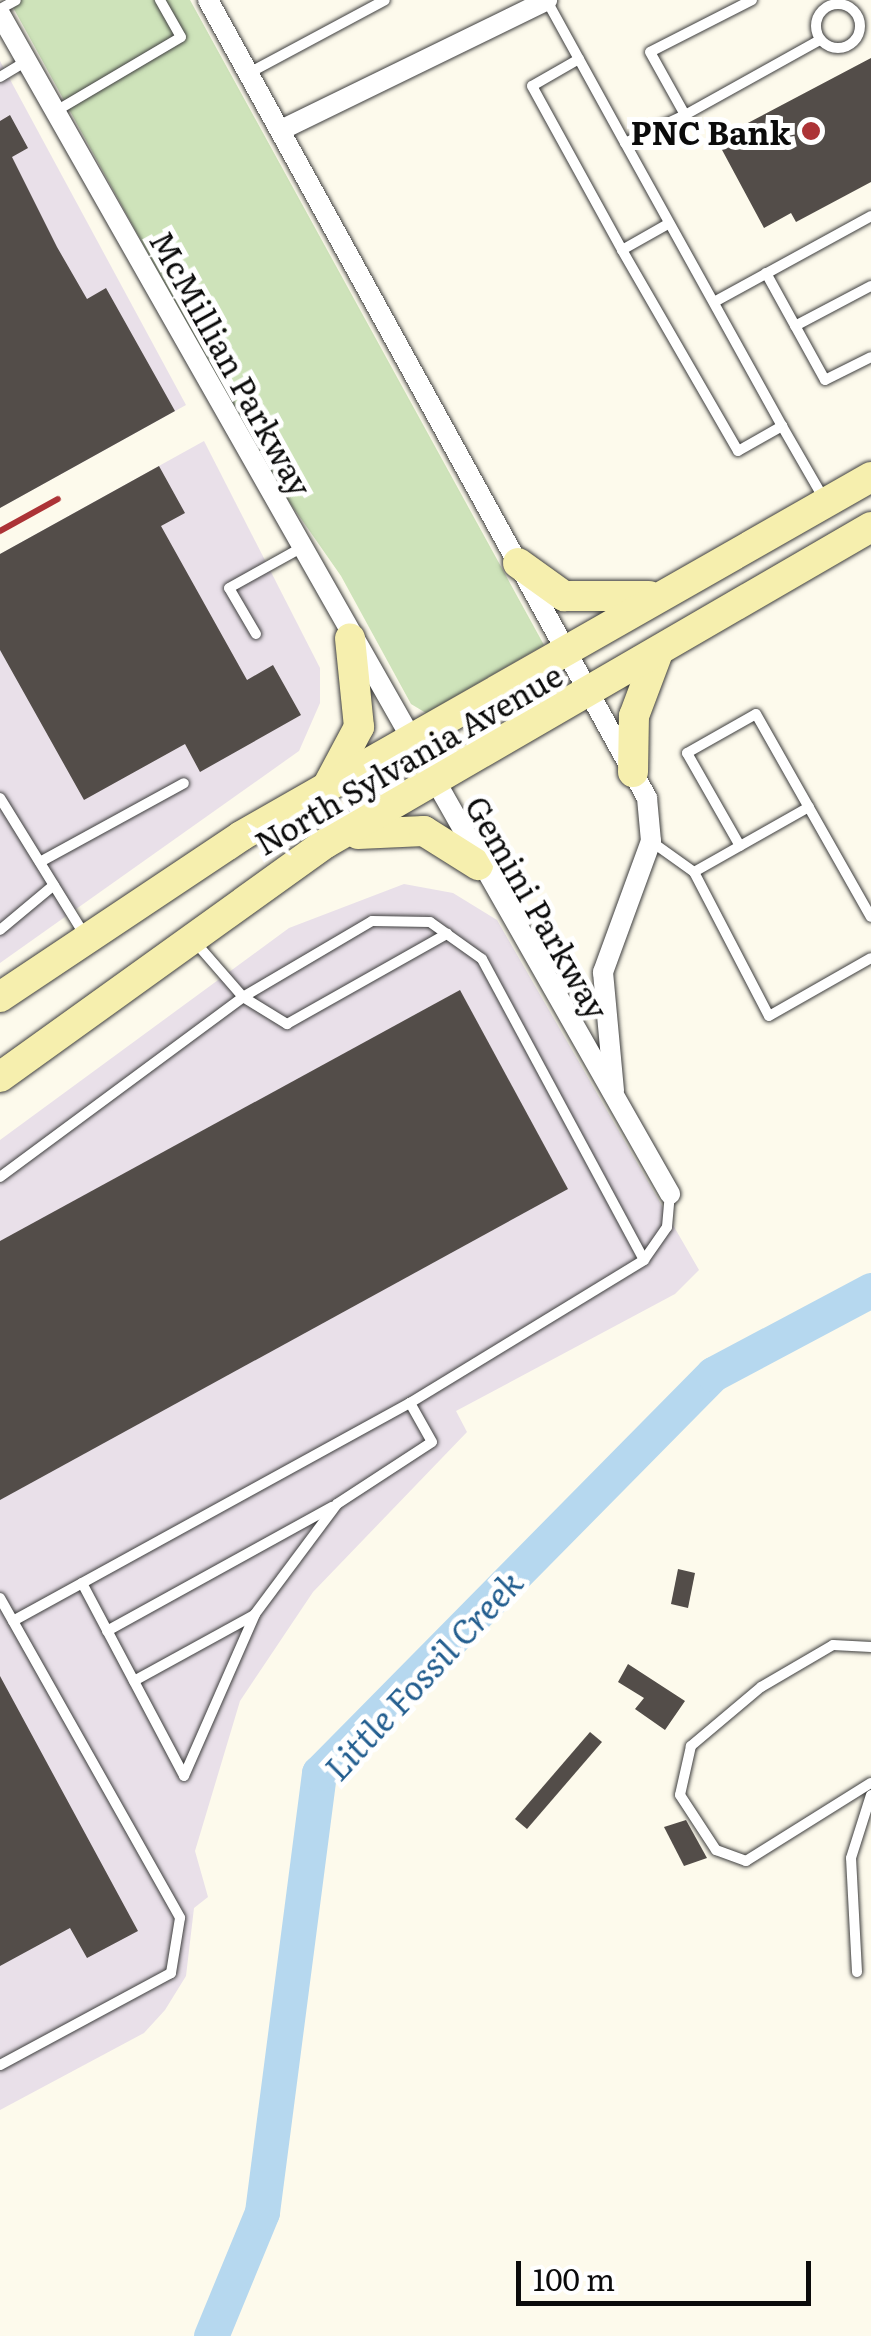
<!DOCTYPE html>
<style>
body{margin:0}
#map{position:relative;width:871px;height:2336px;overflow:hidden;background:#fdfaec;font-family:Literata,serif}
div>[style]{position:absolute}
.industrial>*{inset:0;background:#e9e0e9}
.green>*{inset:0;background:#cee3ba}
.river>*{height:35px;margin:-17.5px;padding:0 17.5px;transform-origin:17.5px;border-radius:17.5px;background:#b6d8ef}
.building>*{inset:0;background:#534d49}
.roads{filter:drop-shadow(0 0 2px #3e3e3e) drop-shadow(0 0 2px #3e3e3e)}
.service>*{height:10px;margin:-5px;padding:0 5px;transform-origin:5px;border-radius:5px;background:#fff}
.service>.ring{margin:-5px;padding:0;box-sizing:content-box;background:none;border:10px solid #fff;border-radius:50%}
.minor>*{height:20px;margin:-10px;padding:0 10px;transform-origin:10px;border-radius:10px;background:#fff}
.secondary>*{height:30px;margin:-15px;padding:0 15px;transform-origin:15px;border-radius:15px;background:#f6efae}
.rail>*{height:6px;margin:-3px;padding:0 3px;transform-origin:3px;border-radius:3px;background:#ac3336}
.dots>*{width:28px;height:28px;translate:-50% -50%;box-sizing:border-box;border:5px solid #fff;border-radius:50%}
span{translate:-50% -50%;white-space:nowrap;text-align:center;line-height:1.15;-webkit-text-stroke:10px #fff;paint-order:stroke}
.poi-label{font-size:32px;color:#0b0b0b;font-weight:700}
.right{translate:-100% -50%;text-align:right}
.street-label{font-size:32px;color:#0b0b0b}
.water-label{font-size:35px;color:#235e8f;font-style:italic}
.scale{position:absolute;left:516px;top:2261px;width:295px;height:45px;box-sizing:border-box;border:5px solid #0b0b0b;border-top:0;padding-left:12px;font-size:30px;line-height:35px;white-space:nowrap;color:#0b0b0b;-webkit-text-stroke:8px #fff;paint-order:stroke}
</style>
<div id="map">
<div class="industrial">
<i style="clip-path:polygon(0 61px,186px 405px,0 508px)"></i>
<i style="clip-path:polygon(204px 441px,320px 668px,320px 703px,299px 751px,0 963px,0 554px)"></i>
<i style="clip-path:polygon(404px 884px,453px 893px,497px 920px,699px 1270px,675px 1294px,456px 1411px,467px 1432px,313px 1592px,240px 1701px,195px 1851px,208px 1897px,194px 1908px,186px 1976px,165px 2010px,144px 2033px,0 2110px,0 1140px,289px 928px)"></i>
</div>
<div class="green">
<i style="clip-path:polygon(9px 0,190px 0,544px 645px,426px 713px,411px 704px,341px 576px,267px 470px)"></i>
</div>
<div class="river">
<i style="left:211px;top:2336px;width:134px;rotate:-67.6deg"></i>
<i style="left:262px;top:2212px;width:443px;rotate:-82.6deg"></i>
<i style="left:319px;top:1773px;width:561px;rotate:-45.36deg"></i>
<i style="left:713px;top:1374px;width:179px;rotate:-28deg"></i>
</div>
<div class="building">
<i style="clip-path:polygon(871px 58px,871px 182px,796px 222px,791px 213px,764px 228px,721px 148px,749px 133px,744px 125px)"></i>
<i style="clip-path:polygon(10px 115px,28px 148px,12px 157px,57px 247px,87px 299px,106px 288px,175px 411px,0 508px,0 121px)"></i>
<i style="clip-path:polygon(159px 466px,185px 513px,161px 526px,247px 680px,273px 665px,301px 715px,200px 772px,185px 744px,84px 800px,0 650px,0 554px)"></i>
<i style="clip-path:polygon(460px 990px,568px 1189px,0 1500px,0 1241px)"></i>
<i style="clip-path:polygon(678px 1569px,695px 1573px,688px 1608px,671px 1604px)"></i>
<i style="clip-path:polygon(628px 1664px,685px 1701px,665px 1730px,635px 1709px,644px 1698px,618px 1682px)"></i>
<i style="clip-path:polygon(0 1676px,138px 1931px,87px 1958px,70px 1928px,0 1966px)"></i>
<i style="clip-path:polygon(590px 1732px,602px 1742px,527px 1829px,515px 1819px)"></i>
<i style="clip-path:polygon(686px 1820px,707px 1858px,684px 1866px,664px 1827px)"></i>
</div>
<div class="roads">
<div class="service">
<i style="left:752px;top:0;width:114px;rotate:153deg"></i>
<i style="left:650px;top:52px;width:72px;rotate:60.9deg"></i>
<i style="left:685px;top:115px;width:154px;rotate:-29.1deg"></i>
<i style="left:547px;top:1px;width:162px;rotate:61.2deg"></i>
<i style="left:625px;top:143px;width:66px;rotate:-25deg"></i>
<i class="ring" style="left:816px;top:4px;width:34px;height:34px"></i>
<i style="left:0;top:9px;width:18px;rotate:-29deg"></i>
<i style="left:579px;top:59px;width:54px;rotate:150.1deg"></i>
<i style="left:532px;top:86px;width:187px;rotate:61.2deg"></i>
<i style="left:622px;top:250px;width:53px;rotate:-29.5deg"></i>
<i style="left:249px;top:73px;width:154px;rotate:-28.2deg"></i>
<i style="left:0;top:77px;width:31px;rotate:-31deg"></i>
<i style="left:56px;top:111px;width:145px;rotate:-30.6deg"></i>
<i style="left:181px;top:37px;width:43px;rotate:-119.6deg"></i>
<i style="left:622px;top:250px;width:232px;rotate:60deg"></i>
<i style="left:738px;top:451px;width:51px;rotate:-29.6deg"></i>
<i style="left:782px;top:426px;width:324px;rotate:-119deg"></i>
<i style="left:766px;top:273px;width:122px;rotate:61.1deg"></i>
<i style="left:825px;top:380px;width:51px;rotate:-26.6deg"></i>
<i style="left:716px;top:301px;width:177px;rotate:-28.7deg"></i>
<i style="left:795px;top:326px;width:86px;rotate:-27.8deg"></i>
<i style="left:782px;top:426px;width:84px;rotate:60.1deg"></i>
<i style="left:256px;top:634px;width:53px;rotate:-120.4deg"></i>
<i style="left:229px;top:588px;width:82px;rotate:-29.1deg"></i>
<i style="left:0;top:798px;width:163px;rotate:58.3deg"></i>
<i style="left:652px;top:842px;width:52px;rotate:35.5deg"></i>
<i style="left:694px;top:872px;width:132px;rotate:-29.5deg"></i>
<i style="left:740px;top:846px;width:107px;rotate:-119.7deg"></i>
<i style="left:687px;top:753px;width:79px;rotate:-29.5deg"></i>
<i style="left:756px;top:714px;width:233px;rotate:60.5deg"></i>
<i style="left:40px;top:862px;width:164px;rotate:-28.7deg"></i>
<i style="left:694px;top:872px;width:162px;rotate:62.5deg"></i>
<i style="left:769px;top:1016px;width:117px;rotate:-29.6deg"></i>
<i style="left:0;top:930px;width:70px;rotate:-39.8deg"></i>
<i style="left:0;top:1177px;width:302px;rotate:-36.5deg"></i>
<i style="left:243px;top:997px;width:72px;rotate:-131deg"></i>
<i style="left:644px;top:1260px;width:40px;rotate:-55.1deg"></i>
<i style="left:667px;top:1227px;width:33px;rotate:-85deg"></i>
<i style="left:82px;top:1583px;width:218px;rotate:62.1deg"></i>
<i style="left:184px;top:1776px;width:177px;rotate:-66.3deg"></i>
<i style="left:255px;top:1614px;width:137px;rotate:-53.3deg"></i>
<i style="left:337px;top:1504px;width:113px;rotate:-33.1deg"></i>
<i style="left:432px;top:1442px;width:45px;rotate:-119.4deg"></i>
<i style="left:0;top:1598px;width:367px;rotate:60.6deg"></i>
<i style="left:180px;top:1918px;width:56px;rotate:99.3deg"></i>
<i style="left:171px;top:1973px;width:194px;rotate:151.7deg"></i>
<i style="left:13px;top:1621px;width:453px;rotate:-28.8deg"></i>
<i style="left:410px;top:1403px;width:274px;rotate:-31.4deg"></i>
<i style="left:644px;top:1260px;width:342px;rotate:-118.3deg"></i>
<i style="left:482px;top:959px;width:64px;rotate:-144.6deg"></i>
<i style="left:430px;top:922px;width:58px;rotate:-179deg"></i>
<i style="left:372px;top:921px;width:150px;rotate:149.5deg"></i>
<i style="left:243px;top:997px;width:52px;rotate:31.5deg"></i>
<i style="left:287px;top:1024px;width:184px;rotate:-29.4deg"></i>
<i style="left:107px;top:1631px;width:257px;rotate:-28.9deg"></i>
<i style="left:871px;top:1647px;width:38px;rotate:-177deg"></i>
<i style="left:833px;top:1645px;width:83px;rotate:149.7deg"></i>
<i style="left:761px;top:1687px;width:92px;rotate:139.9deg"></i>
<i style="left:691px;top:1746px;width:50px;rotate:102.7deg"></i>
<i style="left:680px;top:1795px;width:66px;rotate:56.8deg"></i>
<i style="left:716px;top:1850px;width:32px;rotate:20deg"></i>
<i style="left:746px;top:1861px;width:147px;rotate:-32deg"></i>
<i style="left:134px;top:1681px;width:137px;rotate:-28.8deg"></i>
<i style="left:857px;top:1972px;width:114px;rotate:-93deg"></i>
<i style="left:851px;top:1858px;width:66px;rotate:-72.4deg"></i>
</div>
<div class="minor">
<i style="left:208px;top:0;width:911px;rotate:61.18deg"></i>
<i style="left:647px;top:798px;width:43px;rotate:84.7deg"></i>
<i style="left:651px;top:841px;width:140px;rotate:110.1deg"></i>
<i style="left:603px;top:972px;width:119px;rotate:84.7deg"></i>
<i style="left:0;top:14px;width:1357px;rotate:60.41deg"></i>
<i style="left:281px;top:130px;width:296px;rotate:-26deg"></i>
</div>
<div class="secondary">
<i style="left:518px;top:563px;width:57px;rotate:35.7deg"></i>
<i style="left:564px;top:596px;width:85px"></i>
<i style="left:633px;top:772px;width:56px;rotate:-89deg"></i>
<i style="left:634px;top:716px;width:68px;rotate:-69.4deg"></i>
<i style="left:328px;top:785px;width:66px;rotate:-61.9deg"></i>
<i style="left:359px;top:727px;width:89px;rotate:-95.8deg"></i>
<i style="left:358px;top:834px;width:66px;rotate:-2.6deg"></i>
<i style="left:424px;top:831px;width:64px;rotate:32.2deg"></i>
<i style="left:0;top:997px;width:290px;rotate:-33.7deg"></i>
<i style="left:241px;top:836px;width:725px;rotate:-29.68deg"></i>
<i style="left:0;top:1077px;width:401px;rotate:-35.7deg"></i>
<i style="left:326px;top:843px;width:630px;rotate:-30.11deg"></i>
</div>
</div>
<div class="rail">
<i style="left:0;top:531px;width:66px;rotate:-28.9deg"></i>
</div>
<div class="dots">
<i style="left:811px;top:131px;background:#ac3336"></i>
</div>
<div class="poi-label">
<span class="right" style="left:791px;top:131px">PNC Bank</span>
</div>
<div class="street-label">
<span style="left:232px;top:363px;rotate:61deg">McMillian Parkway</span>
<span style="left:408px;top:758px;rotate:-30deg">North Sylvania Avenue</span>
<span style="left:538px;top:907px;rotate:60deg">Gemini Parkway</span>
</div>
<div class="water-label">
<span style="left:422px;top:1674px;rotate:-47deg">Little Fossil Creek</span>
</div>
<div class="scale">100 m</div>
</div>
